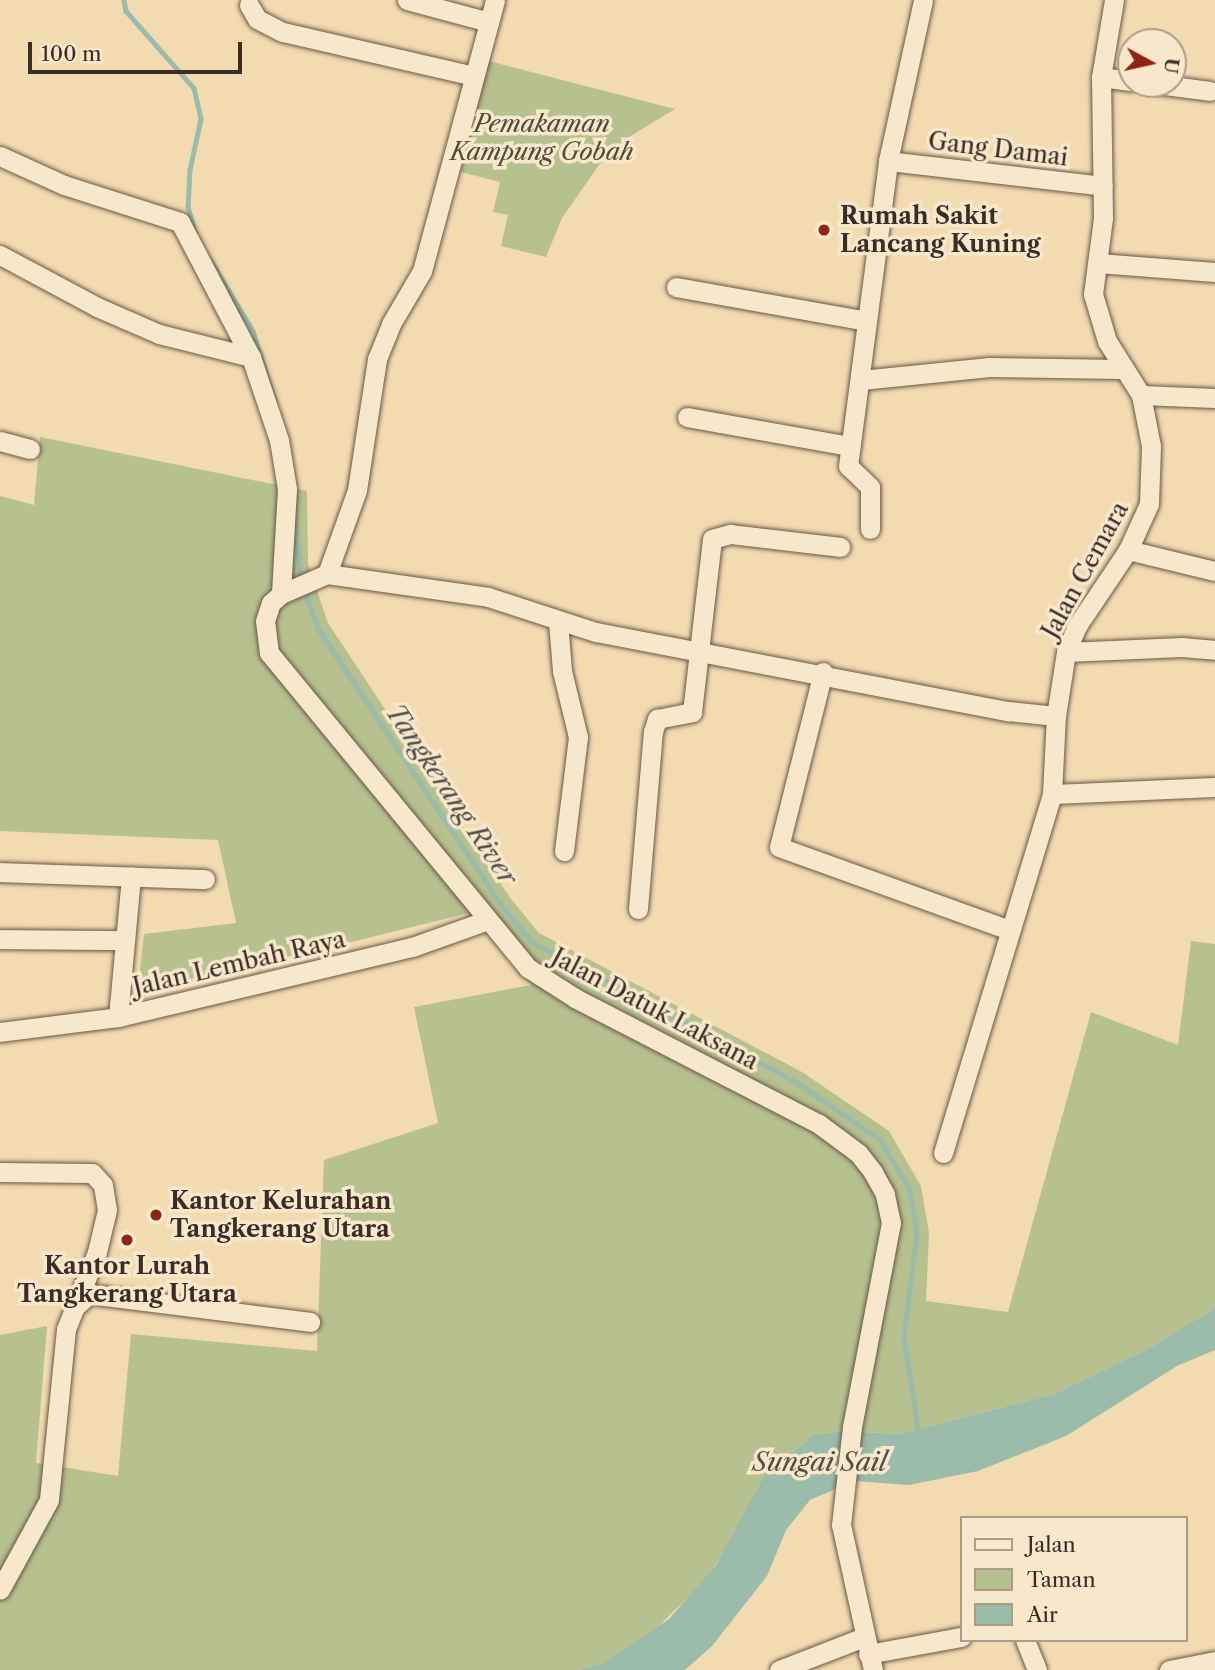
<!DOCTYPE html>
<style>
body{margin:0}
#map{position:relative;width:1215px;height:1670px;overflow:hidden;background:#f2dbb0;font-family:"Libre Caslon Text",serif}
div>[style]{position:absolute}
.green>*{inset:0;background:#b6c18f}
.water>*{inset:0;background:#9bbbab}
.stream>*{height:4.5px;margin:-2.25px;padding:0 2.25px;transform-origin:2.25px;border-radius:2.25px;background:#9bbbab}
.roads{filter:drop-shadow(0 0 2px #685849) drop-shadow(0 0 2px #685849)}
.minor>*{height:19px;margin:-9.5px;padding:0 9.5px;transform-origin:9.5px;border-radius:9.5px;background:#f7e8cc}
.dots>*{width:19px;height:19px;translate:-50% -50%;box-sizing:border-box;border:4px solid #f7e8cc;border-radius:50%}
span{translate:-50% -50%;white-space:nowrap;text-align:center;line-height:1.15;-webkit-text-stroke:7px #f7e8cc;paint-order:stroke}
.park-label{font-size:24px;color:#534b3c;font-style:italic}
.street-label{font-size:24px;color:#3a2d27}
.poi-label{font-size:24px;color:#3a2d27;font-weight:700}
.left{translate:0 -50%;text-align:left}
.water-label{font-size:26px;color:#525048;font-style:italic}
.legend{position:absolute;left:960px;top:1516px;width:228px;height:126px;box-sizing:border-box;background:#f7e8cc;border:2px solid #ab9d8a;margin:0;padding:9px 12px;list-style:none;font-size:21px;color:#3a2d27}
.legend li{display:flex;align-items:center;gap:14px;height:35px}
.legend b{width:35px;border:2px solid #ab9d8a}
.north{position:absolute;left:1117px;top:28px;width:70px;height:70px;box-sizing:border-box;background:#f7e8cc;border:2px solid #ab9d8a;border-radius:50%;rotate:98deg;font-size:19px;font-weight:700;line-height:28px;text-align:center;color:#3a2d27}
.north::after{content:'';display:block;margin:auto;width:24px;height:32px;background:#8f2418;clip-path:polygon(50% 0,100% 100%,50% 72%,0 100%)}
.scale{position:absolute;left:28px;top:42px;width:214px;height:32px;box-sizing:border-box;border:4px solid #3a2d27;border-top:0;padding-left:9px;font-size:21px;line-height:24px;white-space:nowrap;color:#3a2d27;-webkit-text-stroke:5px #f7e8cc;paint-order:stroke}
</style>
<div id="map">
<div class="green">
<i style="clip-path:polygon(489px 61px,675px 109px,629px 137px,599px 165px,562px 218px,546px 257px,501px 246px,508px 215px,493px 212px,500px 182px,461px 172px)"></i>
<i style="clip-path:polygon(40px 437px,307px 491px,308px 564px,328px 623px,511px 899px,539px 933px,802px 1072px,889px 1131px,921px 1186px,929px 1233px,926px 1301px,1008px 1312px,1091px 1012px,1178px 1045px,1191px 941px,1215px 944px,1215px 1308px,1144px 1351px,1054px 1394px,900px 1434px,842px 1431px,813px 1435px,764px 1476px,728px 1546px,703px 1583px,648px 1636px,602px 1664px,578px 1670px,0 1670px,0 1335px,47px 1326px,36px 1463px,118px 1476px,131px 1334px,317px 1351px,324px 1160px,438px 1123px,414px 1007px,531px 985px,469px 913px,137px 995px,144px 934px,236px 923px,218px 840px,0 831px,0 496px,34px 505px)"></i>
</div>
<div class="water">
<i style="clip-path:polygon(1215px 1308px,1215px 1350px,1177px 1366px,1066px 1436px,978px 1471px,909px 1485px,854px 1481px,810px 1500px,786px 1530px,767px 1576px,712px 1646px,685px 1670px,578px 1670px,602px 1664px,669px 1619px,716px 1565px,764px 1476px,813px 1435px,842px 1431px,900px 1434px,1054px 1394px,1144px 1351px)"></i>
</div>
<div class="stream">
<i style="left:124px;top:0;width:11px;rotate:80deg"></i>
<i style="left:126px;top:11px;width:103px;rotate:48.6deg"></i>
<i style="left:194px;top:88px;width:32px;rotate:77deg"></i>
<i style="left:201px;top:119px;width:52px;rotate:102.2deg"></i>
<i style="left:190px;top:170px;width:37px;rotate:93deg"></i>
<i style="left:188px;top:207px;width:26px;rotate:74deg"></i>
<i style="left:211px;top:261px;width:82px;rotate:59deg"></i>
<i style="left:253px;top:331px;width:73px;rotate:72.6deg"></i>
<i style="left:295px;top:516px;width:64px;rotate:84.6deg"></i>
<i style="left:304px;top:588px;width:42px;rotate:70.7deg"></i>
<i style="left:318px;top:628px;width:333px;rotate:56.5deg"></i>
<i style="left:502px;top:906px;width:47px;rotate:50.2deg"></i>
<i style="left:532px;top:942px;width:299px;rotate:27.9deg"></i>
<i style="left:796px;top:1082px;width:102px;rotate:34.2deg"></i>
<i style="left:880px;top:1139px;width:59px;rotate:59.5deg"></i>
<i style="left:910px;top:1190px;width:44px;rotate:80.8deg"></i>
<i style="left:917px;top:1233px;width:105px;rotate:97.1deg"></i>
<i style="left:904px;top:1337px;width:98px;rotate:81.2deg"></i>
</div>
<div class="roads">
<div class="minor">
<i style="left:407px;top:0;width:85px;rotate:15deg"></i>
<i style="left:249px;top:5px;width:16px;rotate:60deg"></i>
<i style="left:257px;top:19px;width:29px;rotate:27deg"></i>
<i style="left:283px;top:32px;width:196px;rotate:13deg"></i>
<i style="left:1101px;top:77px;width:30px;rotate:8deg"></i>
<i style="left:1157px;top:84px;width:53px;rotate:7.5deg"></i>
<i style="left:0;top:156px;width:70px;rotate:24.4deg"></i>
<i style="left:64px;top:185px;width:122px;rotate:17.7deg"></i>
<i style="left:180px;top:222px;width:153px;rotate:62.3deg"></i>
<i style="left:251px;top:357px;width:88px;rotate:71.4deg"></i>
<i style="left:279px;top:440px;width:50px;rotate:80.7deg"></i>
<i style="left:287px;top:489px;width:105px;rotate:93.3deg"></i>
<i style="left:888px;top:161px;width:216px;rotate:6.6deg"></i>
<i style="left:0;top:255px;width:110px;rotate:28.2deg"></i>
<i style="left:97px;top:307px;width:68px;rotate:23.5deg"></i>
<i style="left:159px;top:334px;width:95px;rotate:14deg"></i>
<i style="left:1098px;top:263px;width:117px;rotate:4.4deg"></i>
<i style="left:676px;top:287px;width:194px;rotate:10.1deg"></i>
<i style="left:861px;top:380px;width:129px;rotate:-5.8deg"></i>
<i style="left:989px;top:367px;width:132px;rotate:0.9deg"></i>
<i style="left:1141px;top:395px;width:74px;rotate:2.3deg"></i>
<i style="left:687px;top:417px;width:166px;rotate:10.1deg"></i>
<i style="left:0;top:441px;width:31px;rotate:15deg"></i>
<i style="left:870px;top:529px;width:42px;rotate:-90deg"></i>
<i style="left:870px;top:487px;width:30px;rotate:-136deg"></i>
<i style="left:848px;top:466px;width:308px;rotate:-82.5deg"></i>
<i style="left:888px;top:161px;width:165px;rotate:-77.7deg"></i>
<i style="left:1128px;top:550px;width:89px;rotate:13.6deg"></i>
<i style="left:327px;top:574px;width:89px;rotate:-70.3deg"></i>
<i style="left:357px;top:490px;width:133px;rotate:-81.3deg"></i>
<i style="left:377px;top:359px;width:38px;rotate:-68deg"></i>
<i style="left:391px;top:324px;width:61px;rotate:-59.7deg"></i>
<i style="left:422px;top:271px;width:281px;rotate:-74.9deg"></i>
<i style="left:558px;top:622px;width:49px;rotate:85.3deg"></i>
<i style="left:562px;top:671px;width:68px;rotate:76.4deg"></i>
<i style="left:578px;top:737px;width:115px;rotate:97deg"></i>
<i style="left:1066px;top:652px;width:116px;rotate:-2.5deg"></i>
<i style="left:1182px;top:647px;width:33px;rotate:5deg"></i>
<i style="left:823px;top:672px;width:180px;rotate:104.1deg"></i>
<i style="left:779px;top:847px;width:245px;rotate:19.8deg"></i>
<i style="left:1052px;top:794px;width:163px;rotate:-2.5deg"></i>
<i style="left:0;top:872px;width:205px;rotate:2deg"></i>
<i style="left:638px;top:909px;width:178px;rotate:-85.2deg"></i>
<i style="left:653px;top:732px;width:14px;rotate:-73deg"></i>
<i style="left:657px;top:719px;width:36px;rotate:-11deg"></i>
<i style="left:692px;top:712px;width:174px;rotate:-83.4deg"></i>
<i style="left:712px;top:539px;width:19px;rotate:-16deg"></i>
<i style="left:730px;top:534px;width:111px;rotate:6.7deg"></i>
<i style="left:0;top:939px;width:124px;rotate:0.5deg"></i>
<i style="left:118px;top:1017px;width:141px;rotate:-84.7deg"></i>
<i style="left:0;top:1032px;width:119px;rotate:-7.2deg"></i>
<i style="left:118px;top:1017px;width:302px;rotate:-13.4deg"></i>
<i style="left:412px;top:947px;width:77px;rotate:-19.6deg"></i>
<i style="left:943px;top:1153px;width:375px;rotate:-73.1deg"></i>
<i style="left:1052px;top:794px;width:78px;rotate:-87.1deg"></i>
<i style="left:1056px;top:716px;width:65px;rotate:-81.1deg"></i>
<i style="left:1066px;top:652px;width:28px;rotate:-67deg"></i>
<i style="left:1077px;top:626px;width:92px;rotate:-56.1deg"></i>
<i style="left:1128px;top:550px;width:51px;rotate:-65.5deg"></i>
<i style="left:1149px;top:504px;width:58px;rotate:-88deg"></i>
<i style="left:1151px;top:446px;width:52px;rotate:-101.1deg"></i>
<i style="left:1141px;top:395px;width:64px;rotate:-122.2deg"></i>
<i style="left:1107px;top:341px;width:49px;rotate:-106.6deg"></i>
<i style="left:1093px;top:294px;width:77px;rotate:-82.5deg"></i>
<i style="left:1103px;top:218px;width:141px;rotate:-90.8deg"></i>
<i style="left:1101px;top:77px;width:78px;rotate:-80.4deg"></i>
<i style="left:0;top:1172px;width:92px;rotate:0.6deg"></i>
<i style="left:92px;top:1173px;width:16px;rotate:47deg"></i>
<i style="left:103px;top:1185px;width:25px;rotate:81deg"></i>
<i style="left:107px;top:1210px;width:43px;rotate:103.4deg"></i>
<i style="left:97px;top:1252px;width:83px;rotate:111.9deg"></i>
<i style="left:66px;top:1329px;width:172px;rotate:95.7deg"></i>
<i style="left:49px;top:1500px;width:102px;rotate:118.6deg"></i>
<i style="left:75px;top:1307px;width:19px;rotate:-43deg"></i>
<i style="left:89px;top:1294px;width:223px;rotate:7.2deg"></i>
<i style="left:1025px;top:1640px;width:32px;rotate:68deg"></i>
<i style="left:868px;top:1654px;width:95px;rotate:-10.4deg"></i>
<i style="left:779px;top:1670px;width:91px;rotate:-21.2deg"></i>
<i style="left:873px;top:1670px;width:148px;rotate:-102.4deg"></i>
<i style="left:841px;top:1525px;width:99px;rotate:-83.6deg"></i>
<i style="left:852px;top:1427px;width:208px;rotate:-79.2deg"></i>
<i style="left:891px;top:1223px;width:30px;rotate:-102deg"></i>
<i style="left:885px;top:1194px;width:25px;rotate:-119deg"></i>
<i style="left:873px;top:1172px;width:24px;rotate:-128deg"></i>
<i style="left:858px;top:1153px;width:49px;rotate:-143.4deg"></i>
<i style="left:819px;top:1124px;width:275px;rotate:-152.7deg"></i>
<i style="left:575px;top:998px;width:56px;rotate:-147.4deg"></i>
<i style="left:528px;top:968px;width:408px;rotate:-129.4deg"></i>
<i style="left:269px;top:653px;width:32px;rotate:-97deg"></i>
<i style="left:265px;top:621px;width:19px;rotate:-72deg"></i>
<i style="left:271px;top:603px;width:13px;rotate:-42deg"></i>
<i style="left:281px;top:594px;width:50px;rotate:-23.5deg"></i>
<i style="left:327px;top:574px;width:163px;rotate:8.1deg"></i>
<i style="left:488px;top:597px;width:114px;rotate:18deg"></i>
<i style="left:596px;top:632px;width:420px;rotate:10.9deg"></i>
<i style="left:1008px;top:711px;width:48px;rotate:5.9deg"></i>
<i style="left:1169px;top:1670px;width:47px;rotate:-11.1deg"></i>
</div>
</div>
<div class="dots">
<i style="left:824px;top:230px;background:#8f2418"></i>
<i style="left:156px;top:1215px;background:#8f2418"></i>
<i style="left:127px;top:1240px;background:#8f2418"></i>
</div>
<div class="park-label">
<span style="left:542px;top:138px">Pemakaman<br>Kampung Gobah</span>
</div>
<div class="street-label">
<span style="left:998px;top:149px;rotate:7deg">Gang Damai</span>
<span style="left:1085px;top:570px;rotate:-61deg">Jalan Cemara</span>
<span style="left:239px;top:963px;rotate:-13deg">Jalan Lembah Raya</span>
<span style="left:655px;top:1009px;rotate:28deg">Jalan Datuk Laksana</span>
</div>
<div class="poi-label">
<span class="left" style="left:840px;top:230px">Rumah Sakit<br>Lancang Kuning</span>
<span class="left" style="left:170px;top:1215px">Kantor Kelurahan<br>Tangkerang Utara</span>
<span style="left:127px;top:1280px">Kantor Lurah<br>Tangkerang Utara</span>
</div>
<div class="water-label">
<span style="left:451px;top:795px;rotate:56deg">Tangkerang River</span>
<span style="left:820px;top:1463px">Sungai Sail</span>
</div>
<ul class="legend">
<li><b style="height:9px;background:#f7e8cc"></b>Jalan</li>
<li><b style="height:19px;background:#b6c18f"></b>Taman</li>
<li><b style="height:19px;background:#9bbbab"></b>Air</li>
</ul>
<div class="north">U</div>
<div class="scale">100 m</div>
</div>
